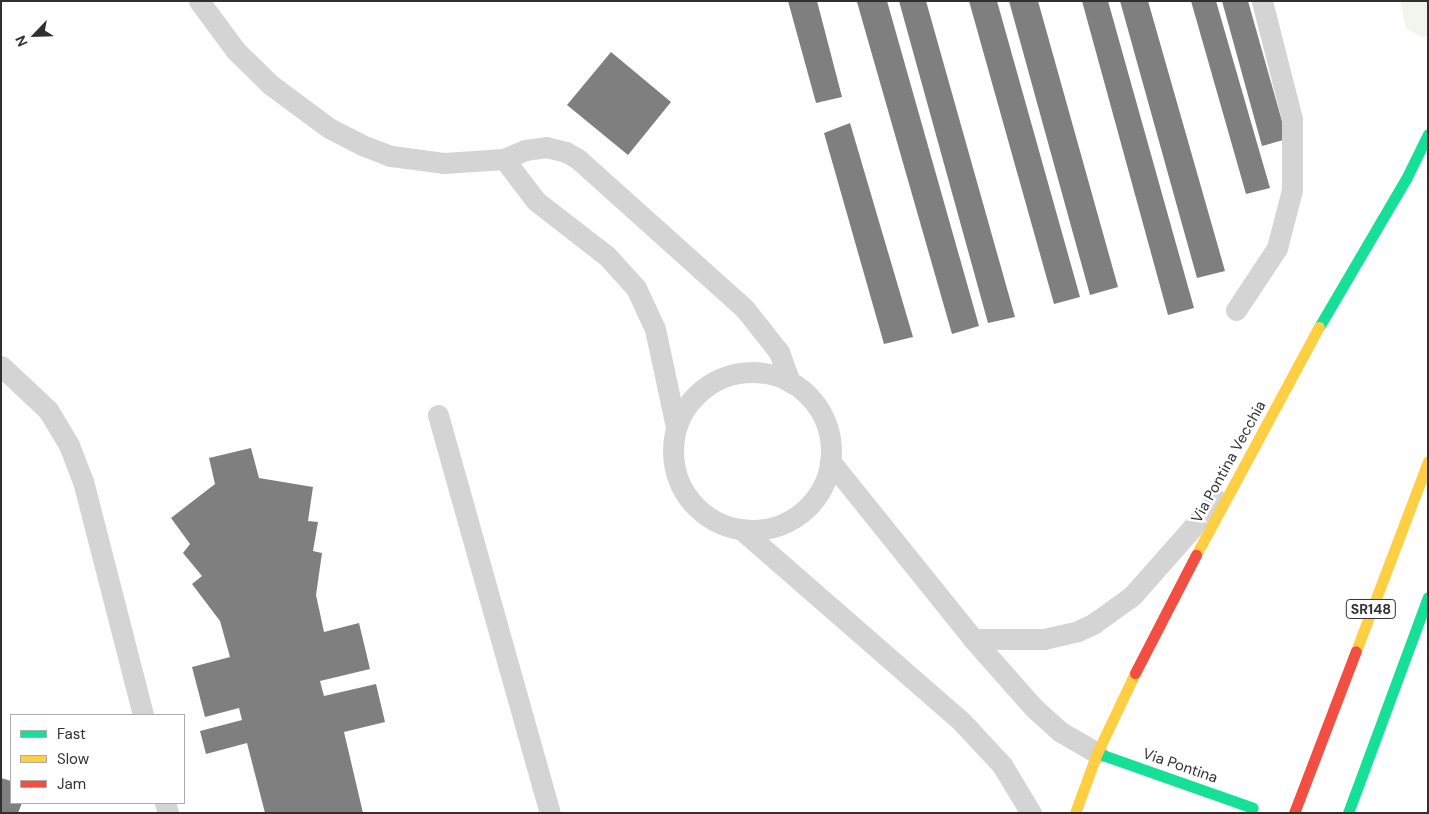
<!DOCTYPE html>
<style>
body{margin:0}
#map{position:relative;width:1429px;height:814px;overflow:hidden;background:#fff;font-family:"DM Sans",sans-serif}
div>[style]{position:absolute}
.green>*{inset:0;background:#f1f5ed}
.building>*{inset:0;background:#7f7f7f}
.lane>*{height:21px;margin:-10.5px;padding:0 10.5px;transform-origin:10.5px;border-radius:10.5px;background:#d4d4d4}
.lane>.ring{margin:-10.5px;padding:0;box-sizing:content-box;background:none;border:21px solid #d4d4d4;border-radius:50%}
.fast>*{height:11px;margin:-5.5px;padding:0 5.5px;transform-origin:5.5px;border-radius:5.5px;background:#16e098}
.slow>*{height:11px;margin:-5.5px;padding:0 5.5px;transform-origin:5.5px;border-radius:5.5px;background:#ffcf43}
.jam>*{height:11px;margin:-5.5px;padding:0 5.5px;transform-origin:5.5px;border-radius:5.5px;background:#f24e42}
span{translate:-50% -50%;white-space:nowrap;text-align:center;line-height:1.15;-webkit-text-stroke:5px #fff;paint-order:stroke}
.shield-label span{padding:1px 4px;background:#fff;border:1px solid;border-radius:4px;-webkit-text-stroke-width:0}
.shield-label{font-size:14px;color:#303030;font-weight:700}
.street-label{font-size:15px;color:#303030}
.frame{position:absolute;inset:0;border:2px solid #303030;pointer-events:none}
.legend{position:absolute;left:10px;top:714px;width:175px;height:90px;box-sizing:border-box;background:#fff;border:1px solid #acacac;margin:0;padding:6px 9px;list-style:none;font-size:15px;color:#303030}
.legend li{display:flex;align-items:center;gap:10px;height:25px}
.legend b{width:25px;border:1px solid #acacac}
.north{position:absolute;left:10px;top:10px;width:50px;height:50px;-webkit-text-stroke:4px #fff;paint-order:stroke;rotate:246deg;font-size:14px;font-weight:700;line-height:20px;text-align:center;color:#303030}
.north::after{content:'';display:block;margin:auto;width:18px;height:22px;background:#303030;clip-path:polygon(50% 0,100% 100%,50% 72%,0 100%)}
</style>
<div id="map">
<div class="green">
<i style="clip-path:polygon(1400px 1px,1428px 1px,1428px 36px,1421px 37px,1406px 28px)"></i>
</div>
<div class="building">
<i style="clip-path:polygon(788px 1px,817px 1px,842px 97px,816px 103px)"></i>
<i style="clip-path:polygon(887px 1px,979px 326px,952px 334px,857px 2px)"></i>
<i style="clip-path:polygon(899px 1px,926px 1px,1015px 317px,988px 323px)"></i>
<i style="clip-path:polygon(969px 1px,997px 1px,1080px 297px,1054px 304px)"></i>
<i style="clip-path:polygon(1009px 1px,1038px 1px,1118px 287px,1090px 295px)"></i>
<i style="clip-path:polygon(1082px 1px,1108px 1px,1194px 308px,1168px 315px)"></i>
<i style="clip-path:polygon(1120px 1px,1148px 1px,1225px 271px,1197px 278px)"></i>
<i style="clip-path:polygon(1191px 1px,1216px 1px,1270px 188px,1246px 194px)"></i>
<i style="clip-path:polygon(1222px 1px,1248px 1px,1287px 139px,1262px 146px)"></i>
<i style="clip-path:polygon(611px 52px,671px 102px,628px 155px,567px 105px)"></i>
<i style="clip-path:polygon(850px 123px,913px 337px,884px 344px,824px 133px)"></i>
<i style="clip-path:polygon(251px 448px,259px 478px,313px 487px,308px 521px,318px 522px,313px 551px,322px 553px,316px 595px,324px 632px,359px 623px,370px 669px,320px 681px,324px 696px,376px 684px,385px 722px,344px 732px,363px 813px,265px 813px,247px 743px,206px 754px,200px 731px,242px 720px,239px 708px,205px 717px,192px 667px,230px 657px,220px 621px,192px 584px,202px 576px,183px 553px,190px 544px,171px 518px,215px 484px,209px 458px)"></i>
<i style="clip-path:polygon(1px 778px,11px 781px,11px 803px,22px 803px,18px 813px,1px 813px)"></i>
</div>
<div class="lane">
<i style="left:199px;top:1px;width:62px;rotate:53.5deg"></i>
<i style="left:236px;top:51px;width:49px;rotate:44.2deg"></i>
<i style="left:271px;top:85px;width:72px;rotate:36.6deg"></i>
<i style="left:329px;top:128px;width:37px;rotate:27deg"></i>
<i style="left:362px;top:145px;width:31px;rotate:21deg"></i>
<i style="left:391px;top:156px;width:53px;rotate:7.5deg"></i>
<i style="left:444px;top:163px;width:60px;rotate:-3.8deg"></i>
<i style="left:504px;top:159px;width:23px;rotate:-23deg"></i>
<i style="left:525px;top:150px;width:21px;rotate:-8deg"></i>
<i style="left:546px;top:147px;width:21px;rotate:14deg"></i>
<i style="left:566px;top:152px;width:14px;rotate:30deg"></i>
<i style="left:578px;top:159px;width:224px;rotate:41.9deg"></i>
<i style="left:745px;top:309px;width:55px;rotate:51.7deg"></i>
<i style="left:779px;top:352px;width:32px;rotate:70deg"></i>
<i style="left:504px;top:159px;width:53px;rotate:52.7deg"></i>
<i style="left:536px;top:201px;width:90px;rotate:37.8deg"></i>
<i style="left:607px;top:256px;width:43px;rotate:47.8deg"></i>
<i style="left:636px;top:288px;width:45px;rotate:65.1deg"></i>
<i style="left:655px;top:329px;width:100px;rotate:77.9deg"></i>
<i style="left:1236px;top:310px;width:74px;rotate:-56.5deg"></i>
<i style="left:1277px;top:248px;width:60px;rotate:-75.5deg"></i>
<i style="left:1292px;top:190px;width:71px;rotate:-90deg"></i>
<i style="left:1292px;top:119px;width:122px;rotate:-104.3deg"></i>
<i style="left:1px;top:366px;width:64px;rotate:43.1deg"></i>
<i style="left:48px;top:410px;width:41px;rotate:59deg"></i>
<i style="left:69px;top:445px;width:39px;rotate:69deg"></i>
<i style="left:83px;top:481px;width:242px;rotate:75.6deg"></i>
<i class="ring" style="left:673px;top:372px;width:137px;height:137px"></i>
<i style="left:438px;top:415px;width:413px;rotate:74.3deg"></i>
<i style="left:830px;top:461px;width:228px;rotate:51.2deg"></i>
<i style="left:973px;top:639px;width:92px;rotate:48.5deg"></i>
<i style="left:1034px;top:708px;width:36px;rotate:42deg"></i>
<i style="left:1061px;top:732px;width:42px;rotate:30.3deg"></i>
<i style="left:742px;top:530px;width:292px;rotate:41.1deg"></i>
<i style="left:962px;top:722px;width:59px;rotate:47.1deg"></i>
<i style="left:1002px;top:765px;width:56px;rotate:58.9deg"></i>
<i style="left:973px;top:639px;width:71px"></i>
<i style="left:1044px;top:639px;width:35px;rotate:-13deg"></i>
<i style="left:1078px;top:631px;width:17px;rotate:-25deg"></i>
<i style="left:1093px;top:624px;width:48px;rotate:-35.7deg"></i>
<i style="left:1132px;top:596px;width:128px;rotate:-48.5deg"></i>
<i style="left:165px;top:803px;width:10px;rotate:73deg"></i>
</div>
<div class="fast">
<i style="left:1319px;top:327px;width:172px;rotate:-59.6deg"></i>
<i style="left:1406px;top:179px;width:50px;rotate:-63.9deg"></i>
<i style="left:1097px;top:753px;width:165px;rotate:19.4deg"></i>
<i style="left:1348px;top:813px;width:230px;rotate:-69.7deg"></i>
</div>
<div class="slow">
<i style="left:1196px;top:555px;width:259px;rotate:-61.7deg"></i>
<i style="left:1356px;top:651px;width:203px;rotate:-69.2deg"></i>
<i style="left:1075px;top:813px;width:64px;rotate:-69.9deg"></i>
<i style="left:1097px;top:753px;width:89px;rotate:-64.6deg"></i>
</div>
<div class="jam">
<i style="left:1135px;top:673px;width:133px;rotate:-62.7deg"></i>
<i style="left:1294px;top:813px;width:173px;rotate:-69.1deg"></i>
</div>
<div class="shield-label">
<span style="left:1371px;top:609px">SR148</span>
</div>
<div class="street-label">
<span style="left:1229px;top:462px;rotate:-61deg">Via Pontina Vecchia</span>
<span style="left:1180px;top:766px;rotate:19deg">Via Pontina</span>
</div>
<div class="frame"></div>
<ul class="legend">
<li><b style="height:6px;background:#16e098"></b>Fast</li>
<li><b style="height:6px;background:#ffcf43"></b>Slow</li>
<li><b style="height:6px;background:#f24e42"></b>Jam</li>
</ul>
<div class="north">N</div>
</div>
